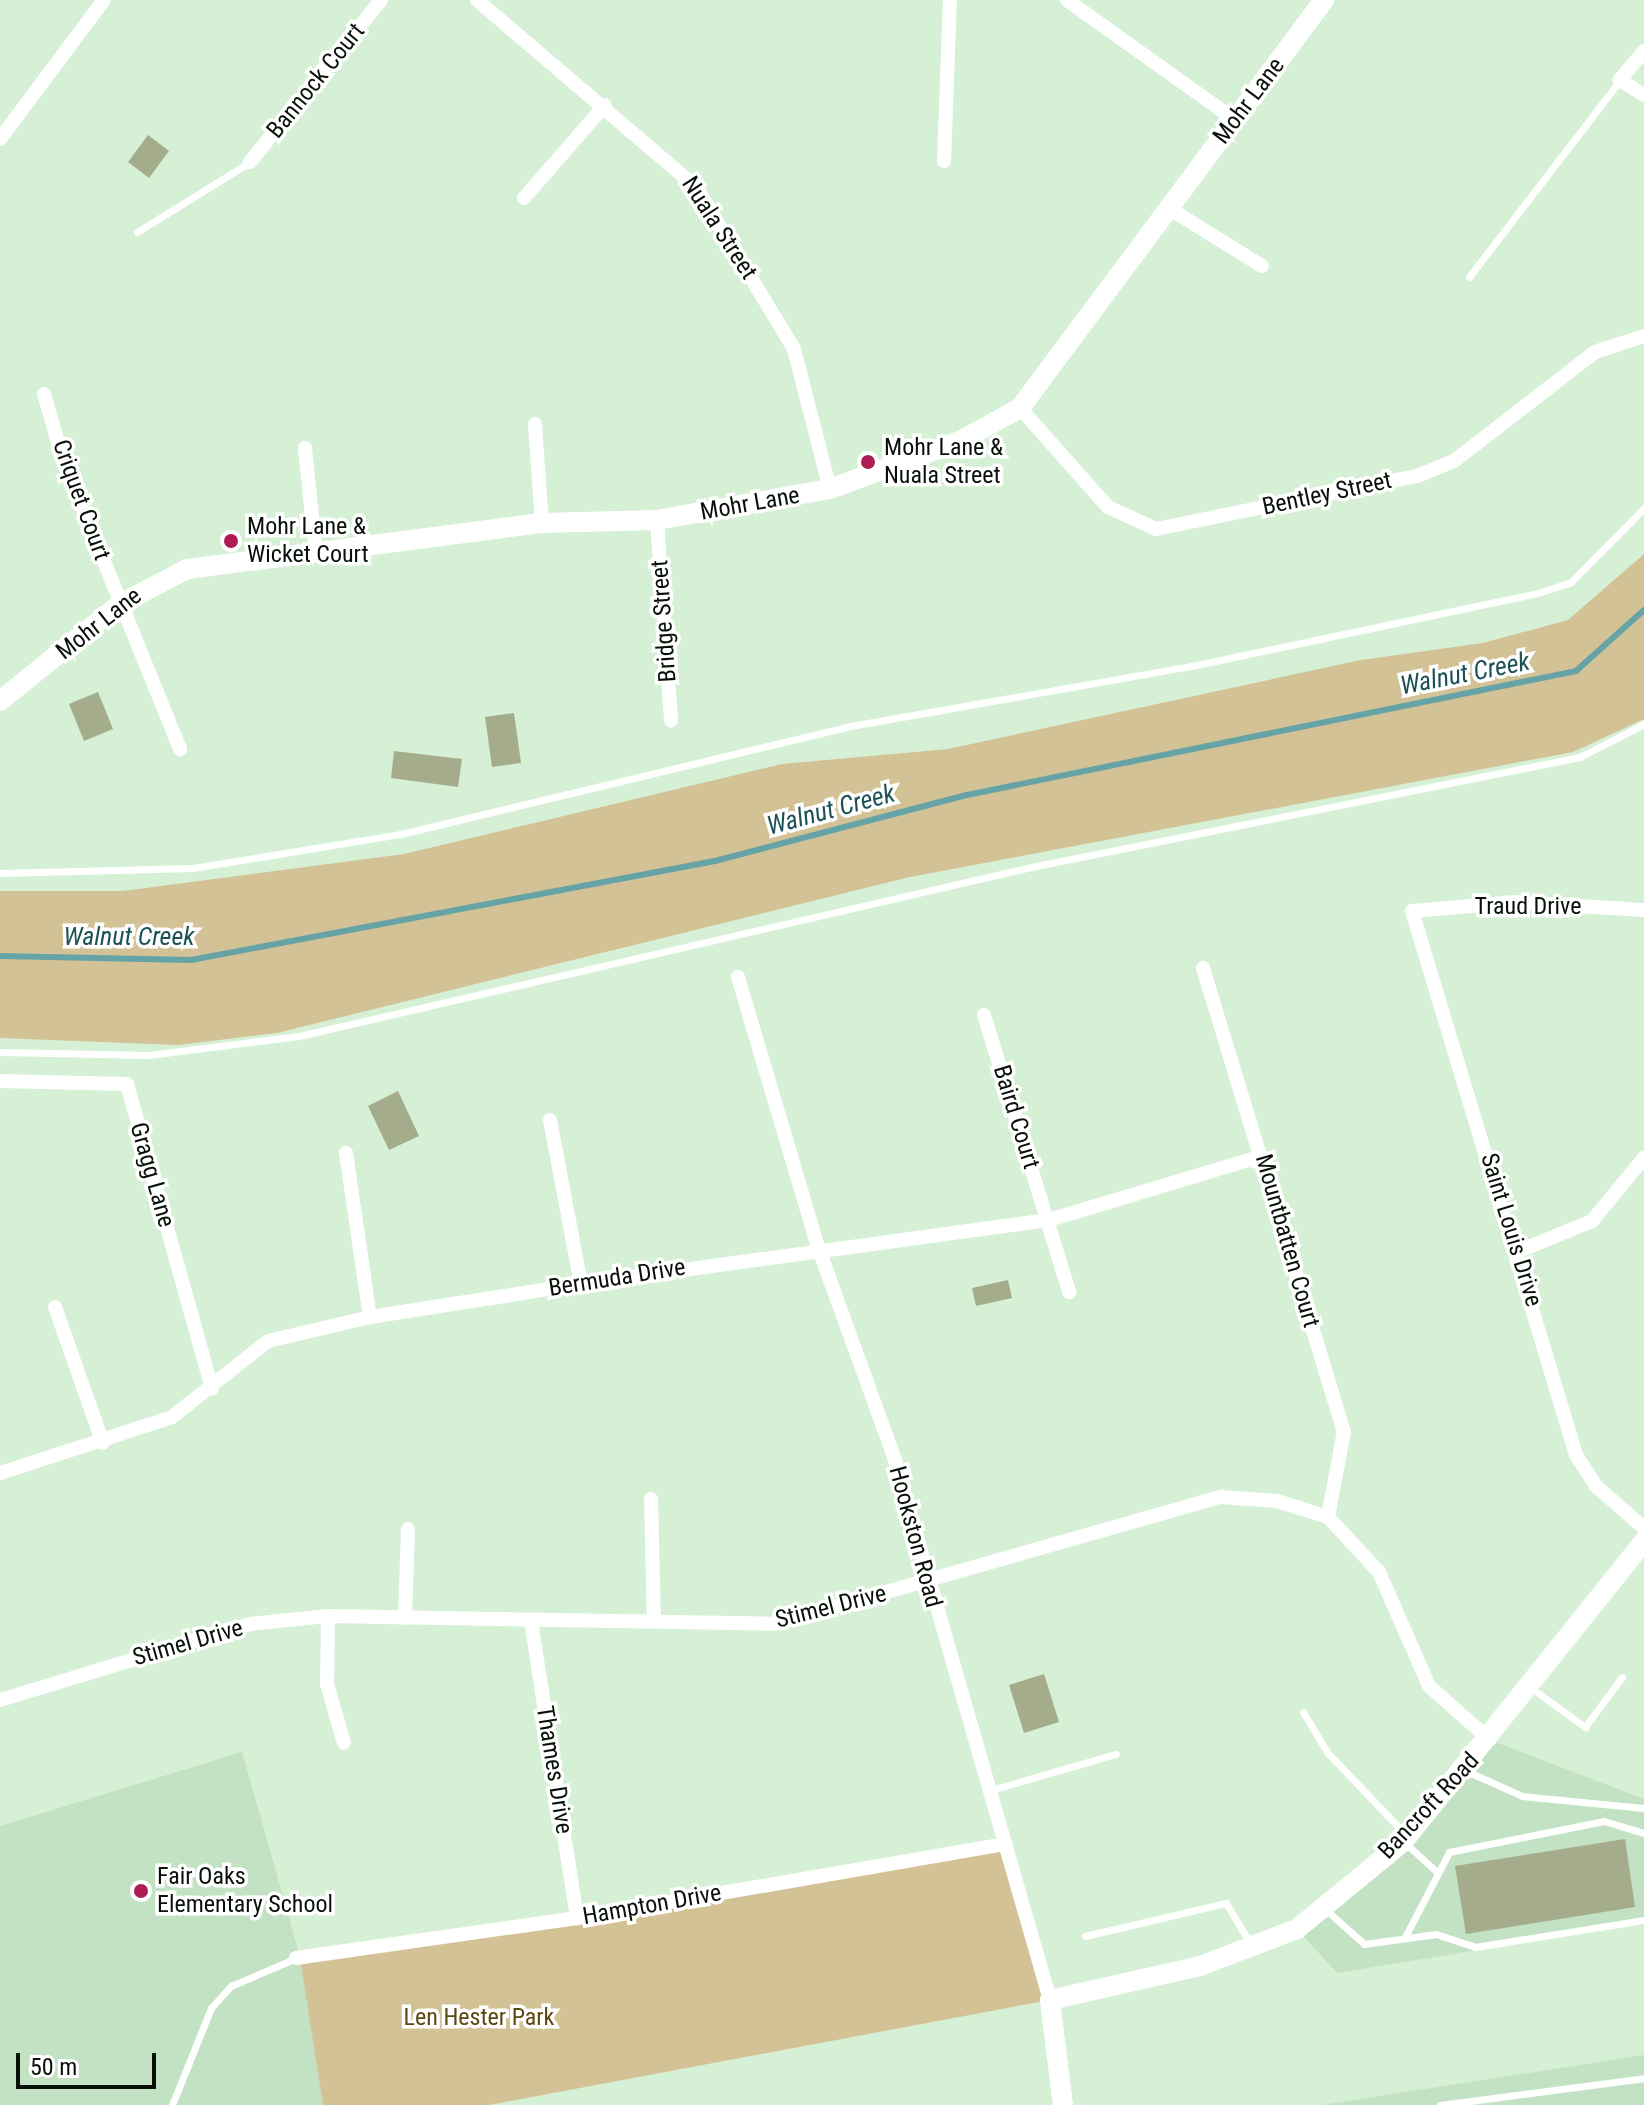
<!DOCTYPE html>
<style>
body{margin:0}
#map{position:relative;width:1644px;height:2105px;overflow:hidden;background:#d6f0d5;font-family:"Roboto Condensed",sans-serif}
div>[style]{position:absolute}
.built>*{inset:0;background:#c3e1c3}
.green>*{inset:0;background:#d4c297}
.stream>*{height:6px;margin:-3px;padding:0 3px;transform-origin:3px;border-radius:3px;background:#65a3a6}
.building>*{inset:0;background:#a5ac8c}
.lane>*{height:7px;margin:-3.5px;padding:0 3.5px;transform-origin:3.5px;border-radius:3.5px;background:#fff}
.street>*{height:14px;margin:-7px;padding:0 7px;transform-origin:7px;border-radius:7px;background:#fff}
.secondary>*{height:20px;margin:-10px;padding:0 10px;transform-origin:10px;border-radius:10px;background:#fff}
.dots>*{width:22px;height:22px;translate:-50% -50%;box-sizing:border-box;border:4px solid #fff;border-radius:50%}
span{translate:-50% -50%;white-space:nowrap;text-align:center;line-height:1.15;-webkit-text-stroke:7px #fff;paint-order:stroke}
.street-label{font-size:24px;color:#081008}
.poi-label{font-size:24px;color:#081008}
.left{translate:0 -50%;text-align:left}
.park-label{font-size:24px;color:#5c4912}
.water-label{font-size:26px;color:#1c5255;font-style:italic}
.scale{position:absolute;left:16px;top:2053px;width:140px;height:36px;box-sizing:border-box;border:4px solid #081008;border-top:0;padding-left:10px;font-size:24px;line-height:28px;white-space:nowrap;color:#081008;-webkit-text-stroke:6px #fff;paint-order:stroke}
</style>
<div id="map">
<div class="built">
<i style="clip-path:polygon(1490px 1740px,1644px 1799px,1644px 1923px,1337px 1973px,1297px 1929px,1403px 1842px)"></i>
<i style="clip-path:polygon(242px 1752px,303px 1967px,323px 2105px,0 2105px,0 1826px)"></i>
<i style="clip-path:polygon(1644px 2055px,1644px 2105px,1322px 2105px)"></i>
</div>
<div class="green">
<i style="clip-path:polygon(1644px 554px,1644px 719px,1573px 752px,910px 877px,277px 1033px,178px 1045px,0 1038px,0 891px,123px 891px,404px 854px,782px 764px,948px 749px,1361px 660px,1483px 643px,1568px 620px)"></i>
<i style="clip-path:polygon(1006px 1844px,1050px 2000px,489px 2105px,323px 2105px,300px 1957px)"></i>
</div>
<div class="stream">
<i style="left:0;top:956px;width:191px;rotate:1.2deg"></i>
<i style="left:191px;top:960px;width:533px;rotate:-10.7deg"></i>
<i style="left:715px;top:861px;width:260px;rotate:-14.7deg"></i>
<i style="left:967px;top:795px;width:621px;rotate:-11.51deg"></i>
<i style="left:1576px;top:671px;width:91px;rotate:-41.9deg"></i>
</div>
<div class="building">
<i style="clip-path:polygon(148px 135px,169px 151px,149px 178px,128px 162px)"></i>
<i style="clip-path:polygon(98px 692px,113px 729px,84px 741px,69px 704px)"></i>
<i style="clip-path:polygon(514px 713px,521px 763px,492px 767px,485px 717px)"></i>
<i style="clip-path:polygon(394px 751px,462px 759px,458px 787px,391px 778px)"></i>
<i style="clip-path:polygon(398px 1091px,419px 1136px,389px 1150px,368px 1106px)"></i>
<i style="clip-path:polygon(1008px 1280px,1012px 1298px,976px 1306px,972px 1288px)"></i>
<i style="clip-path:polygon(1044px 1674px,1059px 1722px,1024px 1733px,1009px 1685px)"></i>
<i style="clip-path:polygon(1625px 1839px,1635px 1907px,1466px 1934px,1455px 1866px)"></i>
</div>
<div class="lane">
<i style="left:137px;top:232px;width:133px;rotate:-31.8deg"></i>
<i style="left:1469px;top:277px;width:248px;rotate:-52.5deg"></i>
<i style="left:0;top:873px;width:193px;rotate:-1.5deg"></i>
<i style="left:193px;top:868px;width:211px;rotate:-9.3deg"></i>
<i style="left:401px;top:834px;width:457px;rotate:-13.5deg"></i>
<i style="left:845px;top:727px;width:362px;rotate:-10deg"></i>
<i style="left:1201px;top:664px;width:344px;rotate:-11.9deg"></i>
<i style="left:1538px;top:593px;width:35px;rotate:-18deg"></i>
<i style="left:1571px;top:582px;width:104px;rotate:-45.4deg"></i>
<i style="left:0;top:1052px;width:149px;rotate:1.2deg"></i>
<i style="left:149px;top:1055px;width:151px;rotate:-7.2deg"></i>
<i style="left:299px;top:1036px;width:751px;rotate:-13deg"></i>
<i style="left:1031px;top:867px;width:560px;rotate:-11.33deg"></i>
<i style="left:1580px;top:757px;width:72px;rotate:-27.3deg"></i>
<i style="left:1531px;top:1688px;width:67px;rotate:35.8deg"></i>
<i style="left:1585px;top:1727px;width:62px;rotate:-53.5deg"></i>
<i style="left:1303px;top:1712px;width:47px;rotate:59deg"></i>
<i style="left:1327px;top:1752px;width:115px;rotate:46.4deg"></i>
<i style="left:1464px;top:1770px;width:64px;rotate:24.1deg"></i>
<i style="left:1522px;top:1796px;width:123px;rotate:5.6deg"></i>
<i style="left:991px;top:1790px;width:130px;rotate:-16.1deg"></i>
<i style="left:1404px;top:1842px;width:46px;rotate:42.4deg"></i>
<i style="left:1325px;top:1909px;width:52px;rotate:41.9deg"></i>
<i style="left:1364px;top:1944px;width:73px;rotate:-7.9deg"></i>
<i style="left:1436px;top:1934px;width:41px;rotate:18.4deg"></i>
<i style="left:1475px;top:1947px;width:171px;rotate:-9.1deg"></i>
<i style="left:1085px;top:1936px;width:145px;rotate:-13.2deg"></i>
<i style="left:1226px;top:1903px;width:49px;rotate:59.2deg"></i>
<i style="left:1405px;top:1937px;width:96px;rotate:-62.6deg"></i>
<i style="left:1449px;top:1852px;width:158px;rotate:-11.3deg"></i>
<i style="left:1604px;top:1821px;width:42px;rotate:16.7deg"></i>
<i style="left:172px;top:2105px;width:105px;rotate:-68.1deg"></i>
<i style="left:211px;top:2008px;width:30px;rotate:-48deg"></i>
<i style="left:231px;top:1986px;width:71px;rotate:-23.3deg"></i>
<i style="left:1440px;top:2105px;width:206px;rotate:-7.5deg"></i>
</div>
<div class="street">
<i style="left:477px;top:0;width:288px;rotate:40.5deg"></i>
<i style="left:696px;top:187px;width:189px;rotate:58.8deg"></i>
<i style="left:794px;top:349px;width:145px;rotate:75.6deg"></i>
<i style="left:1067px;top:0;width:206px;rotate:35.5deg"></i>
<i style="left:1644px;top:51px;width:38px;rotate:130deg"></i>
<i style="left:1620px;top:80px;width:28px;rotate:32deg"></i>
<i style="left:0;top:139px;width:174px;rotate:-53.2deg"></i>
<i style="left:944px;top:161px;width:161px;rotate:-87.9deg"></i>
<i style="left:250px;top:162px;width:208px;rotate:-51deg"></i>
<i style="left:524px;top:198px;width:123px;rotate:-48.9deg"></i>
<i style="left:1170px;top:209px;width:108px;rotate:31.8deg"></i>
<i style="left:44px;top:394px;width:72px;rotate:73.8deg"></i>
<i style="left:64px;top:463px;width:309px;rotate:67.9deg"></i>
<i style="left:1020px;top:408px;width:132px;rotate:48.4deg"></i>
<i style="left:1108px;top:507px;width:53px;rotate:24.6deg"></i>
<i style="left:1156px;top:529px;width:266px;rotate:-11.5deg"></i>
<i style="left:1417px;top:476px;width:40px;rotate:-22deg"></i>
<i style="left:1454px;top:461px;width:178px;rotate:-37.7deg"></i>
<i style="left:1595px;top:352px;width:52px;rotate:-18.1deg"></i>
<i style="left:535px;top:424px;width:99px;rotate:86deg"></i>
<i style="left:305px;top:448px;width:108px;rotate:84.1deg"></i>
<i style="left:657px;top:520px;width:201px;rotate:86deg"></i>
<i style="left:1644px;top:910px;width:129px;rotate:-176.5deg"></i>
<i style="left:1515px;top:902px;width:103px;rotate:175deg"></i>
<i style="left:1412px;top:911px;width:568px;rotate:73.22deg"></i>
<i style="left:1576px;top:1455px;width:37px;rotate:57deg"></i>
<i style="left:1596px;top:1486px;width:64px;rotate:41.2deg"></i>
<i style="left:1203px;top:968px;width:484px;rotate:73.1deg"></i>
<i style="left:1344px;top:1431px;width:87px;rotate:100.5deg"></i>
<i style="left:738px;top:977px;width:282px;rotate:73.5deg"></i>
<i style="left:818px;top:1247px;width:223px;rotate:70.1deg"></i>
<i style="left:894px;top:1457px;width:565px;rotate:73.97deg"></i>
<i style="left:984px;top:1015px;width:290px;rotate:72.9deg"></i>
<i style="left:0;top:1081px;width:127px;rotate:1.4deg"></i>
<i style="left:127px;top:1084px;width:316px;rotate:74.4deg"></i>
<i style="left:550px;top:1120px;width:167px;rotate:79.3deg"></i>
<i style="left:346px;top:1153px;width:166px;rotate:81.7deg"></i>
<i style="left:1519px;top:1251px;width:79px;rotate:-22.3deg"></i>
<i style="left:1592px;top:1221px;width:82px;rotate:-50.5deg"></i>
<i style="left:55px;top:1307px;width:144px;rotate:70.6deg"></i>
<i style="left:0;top:1473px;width:181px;rotate:-18deg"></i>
<i style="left:172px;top:1417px;width:122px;rotate:-38.4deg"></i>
<i style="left:268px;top:1341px;width:105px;rotate:-13.2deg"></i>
<i style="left:370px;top:1317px;width:214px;rotate:-8.9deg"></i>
<i style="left:581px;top:1284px;width:472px;rotate:-7.8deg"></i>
<i style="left:1049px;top:1220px;width:223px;rotate:-16.7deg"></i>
<i style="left:651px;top:1499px;width:120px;rotate:88.6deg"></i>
<i style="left:328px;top:1616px;width:68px;rotate:90.8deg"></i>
<i style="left:327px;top:1684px;width:61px;rotate:73.9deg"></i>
<i style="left:405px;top:1618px;width:89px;rotate:-88.1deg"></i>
<i style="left:531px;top:1621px;width:301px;rotate:81.2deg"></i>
<i style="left:0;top:1700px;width:261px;rotate:-16.9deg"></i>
<i style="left:250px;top:1624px;width:78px;rotate:-5.9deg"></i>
<i style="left:328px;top:1616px;width:446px;rotate:1deg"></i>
<i style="left:774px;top:1624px;width:465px;rotate:-15.9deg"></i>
<i style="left:1221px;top:1497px;width:56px;rotate:4.1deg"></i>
<i style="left:1277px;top:1501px;width:53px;rotate:17.4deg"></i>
<i style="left:1328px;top:1517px;width:75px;rotate:47.2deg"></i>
<i style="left:1379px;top:1572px;width:124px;rotate:66.3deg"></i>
<i style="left:1429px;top:1686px;width:81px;rotate:41.5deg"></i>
<i style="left:296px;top:1958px;width:284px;rotate:-8.1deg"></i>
<i style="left:577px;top:1918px;width:435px;rotate:-9.8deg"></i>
</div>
<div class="secondary">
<i style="left:0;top:701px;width:154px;rotate:-38.9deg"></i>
<i style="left:120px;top:604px;width:76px;rotate:-27.6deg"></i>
<i style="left:187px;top:569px;width:358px;rotate:-7.4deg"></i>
<i style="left:542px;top:523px;width:115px;rotate:-1.5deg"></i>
<i style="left:657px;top:520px;width:176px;rotate:-10.2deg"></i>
<i style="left:830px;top:489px;width:139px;rotate:-20.3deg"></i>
<i style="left:960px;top:441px;width:68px;rotate:-28.8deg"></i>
<i style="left:1020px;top:408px;width:509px;rotate:-53.31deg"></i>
<i style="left:1063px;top:2105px;width:106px;rotate:-97.1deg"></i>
<i style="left:1050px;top:2000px;width:154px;rotate:-12.8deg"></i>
<i style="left:1200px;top:1966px;width:104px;rotate:-20.9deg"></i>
<i style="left:1297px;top:1929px;width:137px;rotate:-39.4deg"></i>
<i style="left:1403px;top:1842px;width:386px;rotate:-51.3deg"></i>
</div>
<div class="dots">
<i style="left:868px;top:462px;background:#ad1d54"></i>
<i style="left:231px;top:541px;background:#ad1d54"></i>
<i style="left:141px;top:1891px;background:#ad1d54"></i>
</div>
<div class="street-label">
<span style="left:316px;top:81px;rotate:-51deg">Bannock Court</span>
<span style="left:1249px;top:101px;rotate:-53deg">Mohr Lane</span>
<span style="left:719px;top:228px;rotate:57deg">Nuala Street</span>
<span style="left:1327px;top:494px;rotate:-12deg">Bentley Street</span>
<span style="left:81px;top:500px;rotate:70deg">Criquet Court</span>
<span style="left:750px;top:504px;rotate:-10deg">Mohr Lane</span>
<span style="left:664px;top:621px;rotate:-94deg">Bridge Street</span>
<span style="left:99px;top:624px;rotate:-38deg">Mohr Lane</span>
<span style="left:1528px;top:907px">Traud Drive</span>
<span style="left:1016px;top:1117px;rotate:73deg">Baird Court</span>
<span style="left:152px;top:1175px;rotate:74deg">Gragg Lane</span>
<span style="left:1511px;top:1230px;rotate:73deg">Saint Louis Drive</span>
<span style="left:1287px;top:1241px;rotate:74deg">Mountbatten Court</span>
<span style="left:617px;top:1278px;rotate:-9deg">Bermuda Drive</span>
<span style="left:915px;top:1537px;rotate:75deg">Hookston Road</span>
<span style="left:831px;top:1607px;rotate:-14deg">Stimel Drive</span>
<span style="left:188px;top:1643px;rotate:-16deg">Stimel Drive</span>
<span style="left:554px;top:1770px;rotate:81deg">Thames Drive</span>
<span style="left:1429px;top:1806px;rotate:-47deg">Bancroft Road</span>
<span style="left:652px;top:1905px;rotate:-10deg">Hampton Drive</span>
</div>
<div class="poi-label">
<span class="left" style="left:884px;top:462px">Mohr Lane &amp;<br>Nuala Street</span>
<span class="left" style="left:247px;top:541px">Mohr Lane &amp;<br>Wicket Court</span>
<span class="left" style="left:157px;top:1891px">Fair Oaks<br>Elementary School</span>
</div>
<div class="park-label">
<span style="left:479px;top:2018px">Len Hester Park</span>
</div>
<div class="water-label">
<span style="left:1465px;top:674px;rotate:-11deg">Walnut Creek</span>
<span style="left:831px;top:810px;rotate:-15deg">Walnut Creek</span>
<span style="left:129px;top:937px">Walnut Creek</span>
</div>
<div class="scale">50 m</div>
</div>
